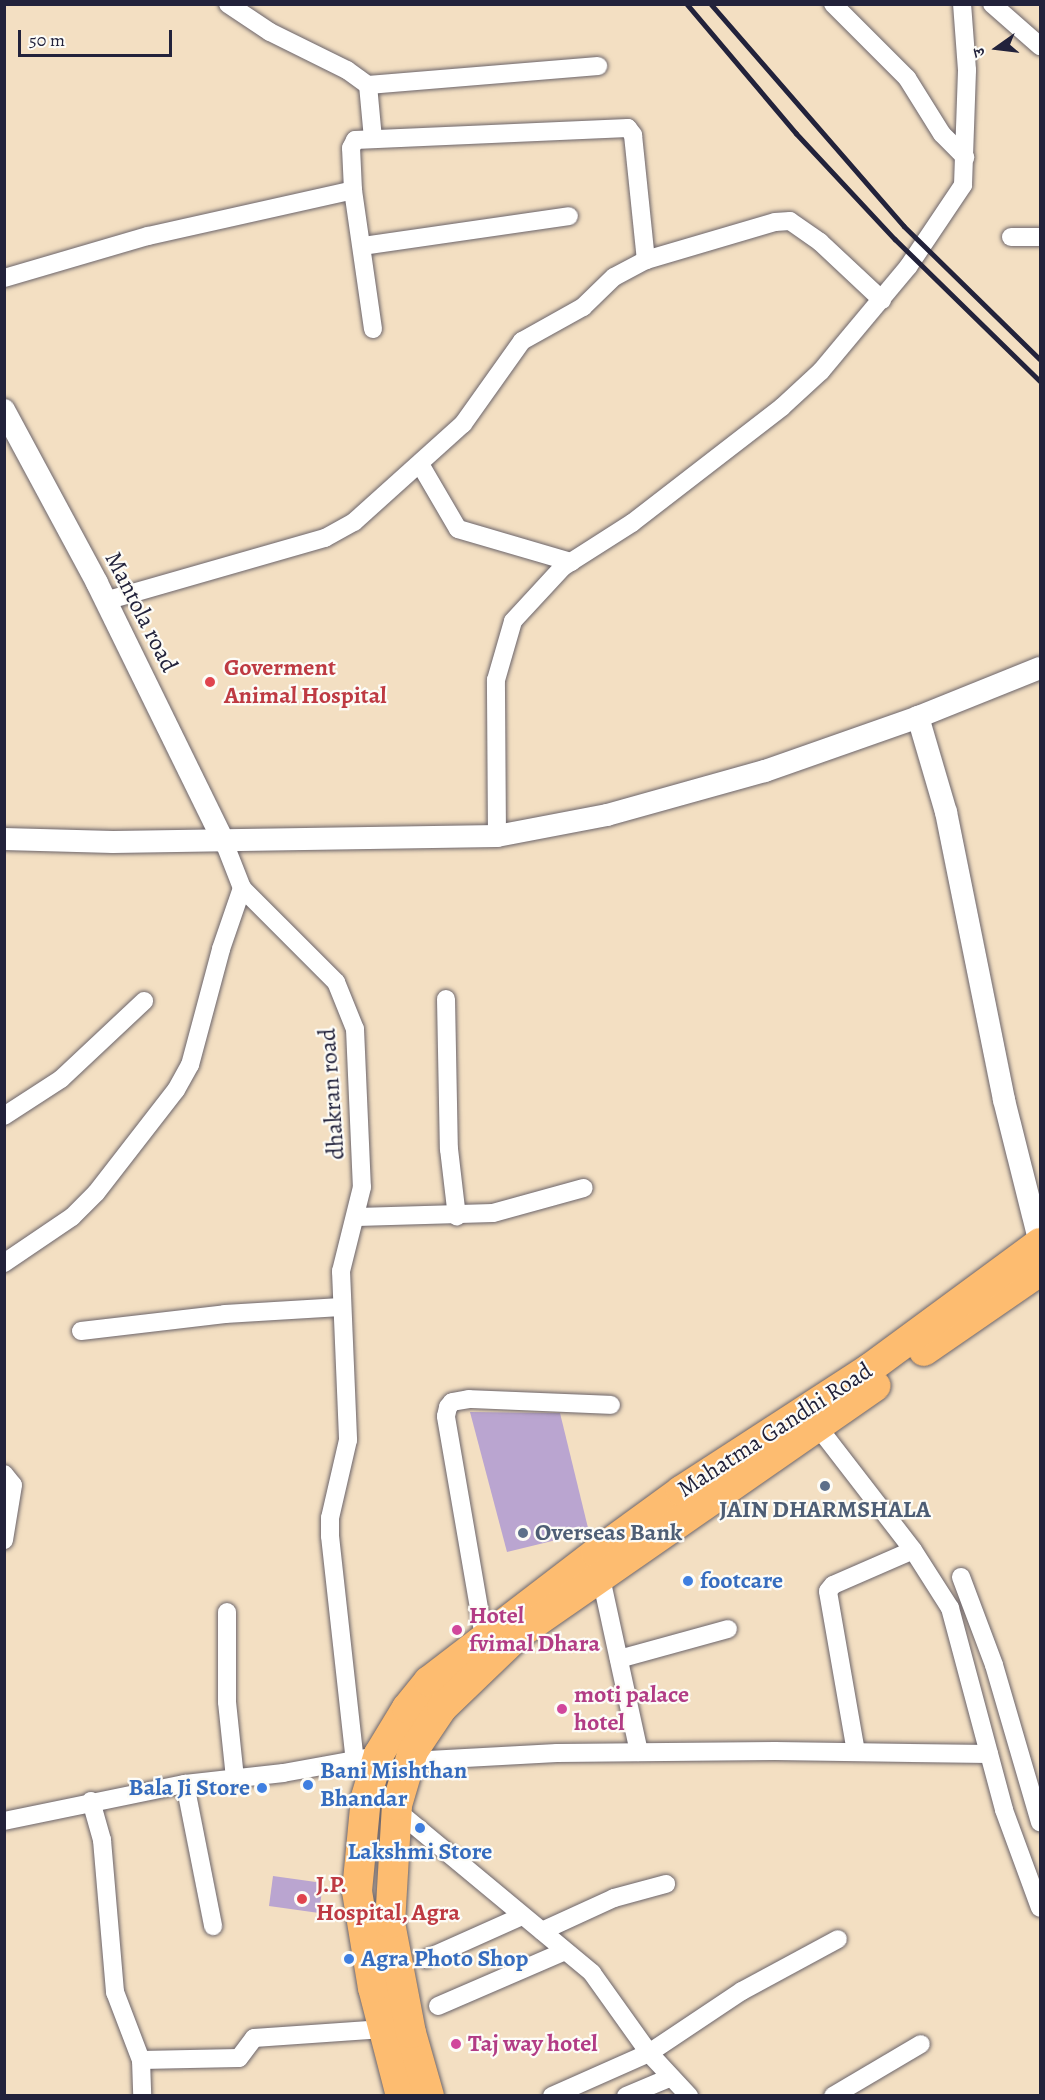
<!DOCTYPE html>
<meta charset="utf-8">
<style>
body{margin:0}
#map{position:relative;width:1045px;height:2100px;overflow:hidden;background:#f3dfc2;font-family:Alegreya,"Noto Serif Devanagari",serif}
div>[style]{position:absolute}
.building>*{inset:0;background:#baa5d0}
.roads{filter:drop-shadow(0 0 2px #6b646a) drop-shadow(0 0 2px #6b646a)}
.minor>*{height:18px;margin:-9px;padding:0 9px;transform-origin:9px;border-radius:9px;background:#fff}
.tertiary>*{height:22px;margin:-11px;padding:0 11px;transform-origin:11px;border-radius:11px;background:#fff}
.trunk>*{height:30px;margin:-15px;padding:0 15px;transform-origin:15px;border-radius:15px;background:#fdbc70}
.rail>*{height:4.5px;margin:-2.25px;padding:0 2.25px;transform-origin:2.25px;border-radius:2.25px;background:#22223b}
.dots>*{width:16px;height:16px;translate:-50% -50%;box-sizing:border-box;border:3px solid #fdfcf7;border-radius:50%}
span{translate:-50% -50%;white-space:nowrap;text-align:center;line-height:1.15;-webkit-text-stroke:4.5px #fdfcf7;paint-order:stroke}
.street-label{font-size:24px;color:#22223b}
.health-label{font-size:24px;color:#be3a42;font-weight:700}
.left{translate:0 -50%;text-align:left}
.service-label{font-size:24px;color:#4e5e75;font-weight:700}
.shop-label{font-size:24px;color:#366cbe;font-weight:700}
.right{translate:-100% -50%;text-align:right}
.hotel-label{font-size:24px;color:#b23c85;font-weight:700}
.frame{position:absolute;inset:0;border:6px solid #22223b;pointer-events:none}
.north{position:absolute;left:967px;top:18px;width:60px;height:60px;-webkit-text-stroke:4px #fdfcf7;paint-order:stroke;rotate:256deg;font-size:16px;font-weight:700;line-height:24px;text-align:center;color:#22223b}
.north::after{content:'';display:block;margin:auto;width:21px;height:27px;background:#22223b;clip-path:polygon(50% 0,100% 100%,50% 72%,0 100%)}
.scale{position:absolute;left:18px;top:30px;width:154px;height:27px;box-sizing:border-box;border:3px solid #22223b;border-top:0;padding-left:8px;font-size:18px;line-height:21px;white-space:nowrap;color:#22223b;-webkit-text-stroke:4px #fdfcf7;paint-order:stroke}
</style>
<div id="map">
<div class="building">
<i style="clip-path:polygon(470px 1412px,560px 1413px,589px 1532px,507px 1552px)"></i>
<i style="clip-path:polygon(273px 1876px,323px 1883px,319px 1913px,269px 1906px)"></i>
</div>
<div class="roads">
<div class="minor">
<i style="left:228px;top:4px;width:50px;rotate:33.7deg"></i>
<i style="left:270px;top:32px;width:86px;rotate:26.3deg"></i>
<i style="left:347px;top:70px;width:26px;rotate:36deg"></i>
<i style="left:368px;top:85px;width:54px;rotate:84.7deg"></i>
<i style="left:833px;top:4px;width:105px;rotate:45deg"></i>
<i style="left:907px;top:78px;width:66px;rotate:58deg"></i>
<i style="left:942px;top:134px;width:33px;rotate:45deg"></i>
<i style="left:992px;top:4px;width:64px;rotate:41.2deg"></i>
<i style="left:368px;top:85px;width:231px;rotate:-4.7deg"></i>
<i style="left:1011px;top:237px;width:29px"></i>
<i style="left:362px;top:246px;width:209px;rotate:-8.2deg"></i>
<i style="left:4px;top:278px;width:150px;rotate:-16.3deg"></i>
<i style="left:148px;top:236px;width:210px;rotate:-12.6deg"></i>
<i style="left:373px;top:329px;width:140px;rotate:-98.2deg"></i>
<i style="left:353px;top:190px;width:42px;rotate:-92.7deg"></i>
<i style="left:351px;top:148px;width:9px;rotate:-63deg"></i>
<i style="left:355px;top:140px;width:273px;rotate:-2.5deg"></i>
<i style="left:628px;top:128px;width:9px;rotate:54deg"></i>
<i style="left:633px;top:135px;width:126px;rotate:84.1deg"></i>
<i style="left:420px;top:464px;width:75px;rotate:59.7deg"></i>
<i style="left:458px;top:529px;width:118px;rotate:16.3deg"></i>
<i style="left:105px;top:601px;width:229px;rotate:-16deg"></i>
<i style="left:325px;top:538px;width:33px;rotate:-29deg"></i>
<i style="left:354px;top:522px;width:147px;rotate:-42deg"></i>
<i style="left:463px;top:424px;width:102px;rotate:-54.6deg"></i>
<i style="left:522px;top:341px;width:70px;rotate:-29.1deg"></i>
<i style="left:583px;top:307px;width:43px;rotate:-44.1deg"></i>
<i style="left:614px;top:277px;width:36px;rotate:-28deg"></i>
<i style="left:646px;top:260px;width:134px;rotate:-16.4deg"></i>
<i style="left:775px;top:222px;width:15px;rotate:-4deg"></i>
<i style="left:790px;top:221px;width:37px;rotate:35deg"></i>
<i style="left:820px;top:242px;width:85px;rotate:43.1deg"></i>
<i style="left:497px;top:836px;width:156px;rotate:-90.4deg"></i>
<i style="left:496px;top:680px;width:61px;rotate:-73.9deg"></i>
<i style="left:513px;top:621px;width:74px;rotate:-47.2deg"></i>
<i style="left:563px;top:567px;width:82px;rotate:-32.5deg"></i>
<i style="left:632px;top:523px;width:190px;rotate:-37.7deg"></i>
<i style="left:782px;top:407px;width:53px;rotate:-42.7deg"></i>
<i style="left:821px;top:371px;width:136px;rotate:-50.1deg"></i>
<i style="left:908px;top:267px;width:99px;rotate:-56.1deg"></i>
<i style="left:963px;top:185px;width:115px;rotate:-88deg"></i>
<i style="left:967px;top:70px;width:66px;rotate:-94.3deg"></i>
<i style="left:224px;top:842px;width:49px;rotate:68.6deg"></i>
<i style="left:242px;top:888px;width:133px;rotate:45deg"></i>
<i style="left:336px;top:982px;width:51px;rotate:68deg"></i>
<i style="left:355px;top:1029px;width:158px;rotate:87.5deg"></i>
<i style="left:362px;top:1187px;width:87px;rotate:104deg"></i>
<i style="left:341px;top:1271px;width:169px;rotate:87.6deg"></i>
<i style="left:348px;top:1440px;width:80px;rotate:103deg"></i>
<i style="left:330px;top:1518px;width:18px;rotate:90deg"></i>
<i style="left:330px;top:1536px;width:227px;rotate:83.7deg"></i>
<i style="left:446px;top:999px;width:150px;rotate:88.9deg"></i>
<i style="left:449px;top:1149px;width:68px;rotate:83.3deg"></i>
<i style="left:4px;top:1116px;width:68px;rotate:-33deg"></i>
<i style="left:61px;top:1079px;width:114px;rotate:-43.2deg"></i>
<i style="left:357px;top:1217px;width:136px;rotate:-1.7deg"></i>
<i style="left:493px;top:1213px;width:94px;rotate:-15.4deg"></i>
<i style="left:4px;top:1263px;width:82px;rotate:-34.1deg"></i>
<i style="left:72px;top:1217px;width:34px;rotate:-45deg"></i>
<i style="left:96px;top:1193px;width:130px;rotate:-52.2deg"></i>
<i style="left:176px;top:1090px;width:29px;rotate:-61deg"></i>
<i style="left:190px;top:1065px;width:120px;rotate:-75deg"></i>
<i style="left:221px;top:949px;width:65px;rotate:-71deg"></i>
<i style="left:81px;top:1331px;width:145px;rotate:-6.7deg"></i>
<i style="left:225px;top:1314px;width:116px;rotate:-3.5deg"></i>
<i style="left:818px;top:1427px;width:155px;rotate:52.3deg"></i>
<i style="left:913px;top:1550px;width:69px;rotate:57.5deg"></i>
<i style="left:950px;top:1608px;width:209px;rotate:75deg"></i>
<i style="left:1004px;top:1810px;width:104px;rotate:69.8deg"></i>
<i style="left:4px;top:1474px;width:14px;rotate:51deg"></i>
<i style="left:13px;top:1485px;width:56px;rotate:99.3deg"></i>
<i style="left:961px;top:1577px;width:94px;rotate:69.4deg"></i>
<i style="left:994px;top:1665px;width:164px;rotate:73.7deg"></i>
<i style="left:601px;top:1578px;width:178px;rotate:77.7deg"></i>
<i style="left:227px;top:1612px;width:90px;rotate:90deg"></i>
<i style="left:227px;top:1702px;width:76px;rotate:84deg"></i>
<i style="left:484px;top:1637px;width:224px;rotate:-99.8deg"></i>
<i style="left:446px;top:1416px;width:9px;rotate:-77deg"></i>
<i style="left:448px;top:1407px;width:6px;rotate:-51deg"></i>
<i style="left:452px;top:1402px;width:17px;rotate:-10deg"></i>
<i style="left:469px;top:1399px;width:142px;rotate:2.4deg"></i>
<i style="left:619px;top:1659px;width:113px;rotate:-15.4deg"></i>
<i style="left:856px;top:1752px;width:163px;rotate:-99.9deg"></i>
<i style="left:828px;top:1591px;width:8px;rotate:-50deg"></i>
<i style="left:833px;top:1585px;width:87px;rotate:-23.6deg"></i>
<i style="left:410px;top:1761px;width:147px;rotate:-3.1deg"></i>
<i style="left:557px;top:1753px;width:218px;rotate:-0.5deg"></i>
<i style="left:775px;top:1751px;width:214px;rotate:0.8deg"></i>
<i style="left:185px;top:1784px;width:145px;rotate:78.8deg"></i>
<i style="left:91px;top:1801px;width:41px;rotate:74.2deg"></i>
<i style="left:102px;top:1840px;width:153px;rotate:85.1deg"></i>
<i style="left:115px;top:1992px;width:73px;rotate:69.1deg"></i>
<i style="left:141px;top:2060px;width:36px;rotate:88deg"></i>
<i style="left:396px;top:1810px;width:255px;rotate:39.7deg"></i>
<i style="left:592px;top:1973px;width:98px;rotate:54.5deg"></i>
<i style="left:649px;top:2053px;width:59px;rotate:47.1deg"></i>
<i style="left:4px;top:1821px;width:185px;rotate:-11.6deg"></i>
<i style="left:185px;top:1784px;width:99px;rotate:-6.4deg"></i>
<i style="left:283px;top:1773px;width:84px;rotate:-10.2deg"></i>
<i style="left:542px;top:1931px;width:79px;rotate:-24.6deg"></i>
<i style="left:614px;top:1898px;width:54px;rotate:-15.1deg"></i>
<i style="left:426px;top:1959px;width:105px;rotate:-24.1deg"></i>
<i style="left:438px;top:2006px;width:138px;rotate:-23.4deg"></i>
<i style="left:141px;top:2060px;width:98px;rotate:-1.2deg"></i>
<i style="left:239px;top:2058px;width:25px;rotate:-53deg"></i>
<i style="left:254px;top:2038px;width:130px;rotate:-4deg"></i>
<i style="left:552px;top:2096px;width:106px;rotate:-23.9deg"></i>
<i style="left:649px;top:2053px;width:112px;rotate:-33.7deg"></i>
<i style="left:742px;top:1991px;width:109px;rotate:-28.4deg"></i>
<i style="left:626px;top:2096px;width:47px;rotate:-22.7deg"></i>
<i style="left:833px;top:2096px;width:102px;rotate:-30.6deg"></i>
</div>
<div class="tertiary">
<i style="left:4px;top:410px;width:196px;rotate:61.7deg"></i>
<i style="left:97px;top:583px;width:288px;rotate:63.9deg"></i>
<i style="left:918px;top:717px;width:99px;rotate:73.6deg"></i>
<i style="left:946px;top:812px;width:294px;rotate:78.6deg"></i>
<i style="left:1004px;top:1100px;width:147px;rotate:75.9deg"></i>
<i style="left:4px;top:839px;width:109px;rotate:1.6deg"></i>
<i style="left:113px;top:842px;width:384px;rotate:-0.9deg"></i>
<i style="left:497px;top:836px;width:112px;rotate:-10.8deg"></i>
<i style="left:607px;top:815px;width:164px;rotate:-15.6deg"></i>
<i style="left:765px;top:771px;width:162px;rotate:-19.4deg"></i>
<i style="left:918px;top:717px;width:131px;rotate:-21.9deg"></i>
</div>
<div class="trunk">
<i style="left:924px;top:1351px;width:141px;rotate:-34.6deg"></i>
<i style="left:401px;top:2096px;width:112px;rotate:-104.5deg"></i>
<i style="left:373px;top:1988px;width:98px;rotate:-99.4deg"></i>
<i style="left:357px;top:1891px;width:94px;rotate:-84.5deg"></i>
<i style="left:366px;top:1797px;width:45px;rotate:-73.2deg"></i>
<i style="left:379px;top:1754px;width:54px;rotate:-58.7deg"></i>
<i style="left:407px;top:1708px;width:35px;rotate:-51deg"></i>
<i style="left:429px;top:1681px;width:210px;rotate:-37.5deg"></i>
<i style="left:596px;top:1553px;width:105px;rotate:-36.1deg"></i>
<i style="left:681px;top:1491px;width:224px;rotate:-33deg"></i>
<i style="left:869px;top:1369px;width:212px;rotate:-36.4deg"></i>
<i style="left:429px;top:2096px;width:66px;rotate:-105.9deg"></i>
<i style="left:411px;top:2033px;width:112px;rotate:-100.8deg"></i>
<i style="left:390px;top:1923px;width:118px;rotate:-86.6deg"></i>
<i style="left:397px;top:1805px;width:56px;rotate:-73.5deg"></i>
<i style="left:413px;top:1751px;width:52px;rotate:-56deg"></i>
<i style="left:442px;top:1708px;width:108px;rotate:-43.9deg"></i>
<i style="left:520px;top:1633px;width:433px;rotate:-34.8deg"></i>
</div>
</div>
<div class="rail">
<i style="left:687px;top:4px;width:169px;rotate:49.8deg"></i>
<i style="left:796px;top:133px;width:145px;rotate:47deg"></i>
<i style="left:895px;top:239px;width:203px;rotate:44.4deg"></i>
<i style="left:711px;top:4px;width:294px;rotate:49deg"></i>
<i style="left:904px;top:226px;width:190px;rotate:44.4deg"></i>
</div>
<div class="dots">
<i style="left:210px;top:682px;background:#e0444e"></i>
<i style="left:825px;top:1486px;background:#5c6f8a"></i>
<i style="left:523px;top:1533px;background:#5c6f8a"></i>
<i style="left:688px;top:1581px;background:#3f7fe0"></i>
<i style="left:457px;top:1630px;background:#d1479c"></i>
<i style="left:562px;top:1709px;background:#d1479c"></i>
<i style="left:308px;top:1785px;background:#3f7fe0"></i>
<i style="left:262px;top:1788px;background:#3f7fe0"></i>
<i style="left:420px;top:1828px;background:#3f7fe0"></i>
<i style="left:302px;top:1899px;background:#e0444e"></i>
<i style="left:349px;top:1959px;background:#3f7fe0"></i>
<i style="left:456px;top:2044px;background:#d1479c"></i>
</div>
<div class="street-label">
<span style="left:141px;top:612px;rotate:63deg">Mantola road</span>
<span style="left:332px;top:1094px;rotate:-94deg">dhakran road</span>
<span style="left:775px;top:1430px;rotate:-33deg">Mahatma Gandhi Road</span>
</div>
<div class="health-label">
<span class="left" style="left:224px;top:682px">Goverment<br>Animal Hospital</span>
<span class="left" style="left:316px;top:1899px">J.P.<br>Hospital, Agra</span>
</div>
<div class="service-label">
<span style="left:825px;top:1510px">JAIN DHARMSHALA</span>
<span class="left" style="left:535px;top:1533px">Overseas Bank</span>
</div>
<div class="shop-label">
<span class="left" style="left:700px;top:1581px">footcare</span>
<span class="left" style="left:320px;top:1785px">Bani Mishthan<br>Bhandar</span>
<span class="right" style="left:250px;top:1788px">Bala Ji Store</span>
<span style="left:420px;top:1852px">Lakshmi Store</span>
<span class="left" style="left:361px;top:1959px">Agra Photo Shop</span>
</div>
<div class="hotel-label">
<span class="left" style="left:469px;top:1630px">Hotel<br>fvimal Dhara</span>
<span class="left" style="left:574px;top:1709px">moti palace<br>hotel</span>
<span class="left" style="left:468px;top:2044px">Taj way hotel</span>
</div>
<div class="frame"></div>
<div class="north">उ</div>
<div class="scale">50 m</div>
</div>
